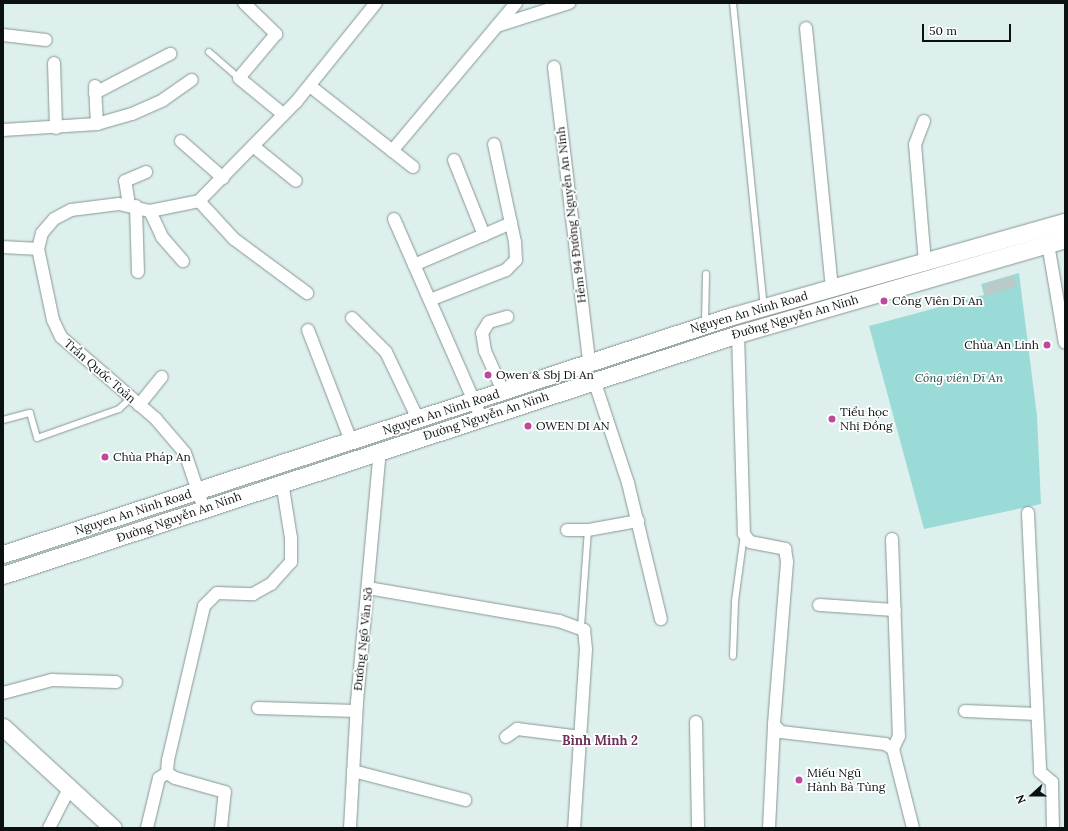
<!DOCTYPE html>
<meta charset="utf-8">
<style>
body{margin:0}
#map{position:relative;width:1068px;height:831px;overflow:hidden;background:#def0ee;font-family:Lora,serif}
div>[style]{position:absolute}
.green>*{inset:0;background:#9bdbd7}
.building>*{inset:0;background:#b9cac9}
.roads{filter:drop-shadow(0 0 1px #869694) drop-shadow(0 0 1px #869694)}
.service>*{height:6px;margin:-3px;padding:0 3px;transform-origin:3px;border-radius:3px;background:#fff}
.minor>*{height:12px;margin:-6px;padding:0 6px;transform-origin:6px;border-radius:6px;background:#fff}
.secondary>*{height:17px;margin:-8.5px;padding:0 8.5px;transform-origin:8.5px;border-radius:8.5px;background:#fff}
.dots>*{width:11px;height:11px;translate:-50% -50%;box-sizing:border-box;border:2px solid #fff;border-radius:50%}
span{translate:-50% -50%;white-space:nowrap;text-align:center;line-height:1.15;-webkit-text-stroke:3.5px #fff;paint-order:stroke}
.street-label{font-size:12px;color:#0b1010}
.poi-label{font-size:12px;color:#0b1010}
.left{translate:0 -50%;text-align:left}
.right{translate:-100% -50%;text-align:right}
.park-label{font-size:12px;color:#214947;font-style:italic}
.neighbourhood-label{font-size:13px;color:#6d315a;font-weight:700}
.frame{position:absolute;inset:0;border:4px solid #0b1010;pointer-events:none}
.north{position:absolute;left:1012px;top:775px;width:40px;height:40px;-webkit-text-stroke:3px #fff;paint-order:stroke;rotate:249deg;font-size:11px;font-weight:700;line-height:16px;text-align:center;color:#0b1010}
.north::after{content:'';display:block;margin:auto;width:14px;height:18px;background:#0b1010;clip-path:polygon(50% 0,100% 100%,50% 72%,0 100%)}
.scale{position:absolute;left:922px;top:24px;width:89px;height:18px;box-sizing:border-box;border:2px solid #0b1010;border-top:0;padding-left:5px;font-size:12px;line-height:14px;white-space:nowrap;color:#0b1010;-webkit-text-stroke:3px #fff;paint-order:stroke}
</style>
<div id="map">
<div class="green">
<i style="clip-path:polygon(1019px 273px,1037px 416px,1041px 504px,924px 529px,869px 326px,984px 295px,981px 284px)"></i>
</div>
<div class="building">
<i style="clip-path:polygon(1013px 275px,1017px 286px,986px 296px,983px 285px)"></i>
</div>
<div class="roads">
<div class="service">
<i style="left:733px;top:3px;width:305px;rotate:84.2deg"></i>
<i style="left:209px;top:52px;width:40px;rotate:41deg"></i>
<i style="left:705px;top:322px;width:48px;rotate:-88.8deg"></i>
<i style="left:3px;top:420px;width:28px;rotate:-15deg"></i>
<i style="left:30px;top:413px;width:26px;rotate:74deg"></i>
<i style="left:37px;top:438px;width:87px;rotate:-19.5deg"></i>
<i style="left:119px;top:409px;width:16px;rotate:-43deg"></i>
<i style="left:581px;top:627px;width:97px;rotate:-85.9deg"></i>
<i style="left:733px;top:656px;width:55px;rotate:-87.9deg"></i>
<i style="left:735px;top:601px;width:68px;rotate:-82.3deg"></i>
</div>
<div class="minor">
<i style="left:244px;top:3px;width:45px;rotate:44.1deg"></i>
<i style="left:276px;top:34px;width:57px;rotate:130.1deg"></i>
<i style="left:239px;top:78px;width:57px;rotate:39.3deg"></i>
<i style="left:497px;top:26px;width:76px;rotate:-17.7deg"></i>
<i style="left:806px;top:28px;width:261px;rotate:84.3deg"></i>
<i style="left:3px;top:35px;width:43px;rotate:6.6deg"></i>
<i style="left:54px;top:63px;width:65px;rotate:88.2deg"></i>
<i style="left:554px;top:67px;width:297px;rotate:83.2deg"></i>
<i style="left:310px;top:86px;width:131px;rotate:38.2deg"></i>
<i style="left:95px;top:93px;width:85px;rotate:-27.5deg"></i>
<i style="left:924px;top:121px;width:25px;rotate:111deg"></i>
<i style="left:915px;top:144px;width:118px;rotate:85.2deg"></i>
<i style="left:97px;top:124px;width:36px;rotate:-16deg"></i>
<i style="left:132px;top:114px;width:34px;rotate:-24deg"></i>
<i style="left:163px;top:100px;width:35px;rotate:-35deg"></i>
<i style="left:3px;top:130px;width:94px;rotate:-3.7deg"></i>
<i style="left:97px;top:124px;width:38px;rotate:-93deg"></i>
<i style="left:181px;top:141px;width:56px;rotate:41.4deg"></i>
<i style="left:253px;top:146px;width:55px;rotate:39.1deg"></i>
<i style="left:392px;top:151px;width:193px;rotate:-50deg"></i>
<i style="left:454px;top:160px;width:81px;rotate:68.2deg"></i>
<i style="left:199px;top:201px;width:52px;rotate:47.4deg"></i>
<i style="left:234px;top:239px;width:91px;rotate:36.5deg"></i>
<i style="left:129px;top:205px;width:24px;rotate:-99deg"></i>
<i style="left:125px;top:181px;width:23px;rotate:-23deg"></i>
<i style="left:136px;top:206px;width:66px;rotate:88.3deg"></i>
<i style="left:150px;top:211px;width:29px;rotate:65deg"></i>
<i style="left:162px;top:237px;width:32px;rotate:49deg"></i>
<i style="left:394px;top:219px;width:216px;rotate:66.3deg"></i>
<i style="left:1048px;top:244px;width:100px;rotate:80.3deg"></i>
<i style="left:3px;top:247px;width:35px;rotate:3deg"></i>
<i style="left:414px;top:265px;width:106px;rotate:-23.4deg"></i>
<i style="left:430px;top:300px;width:82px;rotate:-21.5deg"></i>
<i style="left:506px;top:270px;width:14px;rotate:-45deg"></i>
<i style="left:516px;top:260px;width:18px;rotate:-93deg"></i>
<i style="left:515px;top:242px;width:100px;rotate:-102.1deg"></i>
<i style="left:352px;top:318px;width:48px;rotate:45deg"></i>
<i style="left:386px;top:352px;width:74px;rotate:64.5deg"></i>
<i style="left:308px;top:330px;width:119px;rotate:68.8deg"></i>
<i style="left:738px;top:334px;width:200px;rotate:88.3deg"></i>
<i style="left:744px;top:534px;width:10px;rotate:53deg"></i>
<i style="left:750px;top:542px;width:36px;rotate:11deg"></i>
<i style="left:785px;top:549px;width:13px;rotate:81deg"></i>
<i style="left:787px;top:562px;width:164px;rotate:94.6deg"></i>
<i style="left:774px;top:725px;width:10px;rotate:45deg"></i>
<i style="left:781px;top:732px;width:105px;rotate:6.6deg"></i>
<i style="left:885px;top:744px;width:9px;rotate:32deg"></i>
<i style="left:893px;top:749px;width:81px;rotate:75.8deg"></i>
<i style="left:594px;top:380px;width:108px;rotate:71.7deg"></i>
<i style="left:628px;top:483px;width:140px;rotate:76.4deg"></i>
<i style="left:503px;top:391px;width:44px;rotate:-114.2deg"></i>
<i style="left:485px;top:351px;width:18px;rotate:-99deg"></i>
<i style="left:482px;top:333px;width:13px;rotate:-58deg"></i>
<i style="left:489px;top:322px;width:19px;rotate:-16deg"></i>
<i style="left:139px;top:405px;width:36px;rotate:-51deg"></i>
<i style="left:204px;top:509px;width:59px;rotate:-108.7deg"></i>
<i style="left:185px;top:453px;width:45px;rotate:-130.5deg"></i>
<i style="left:156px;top:419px;width:125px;rotate:-139.2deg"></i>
<i style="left:61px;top:337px;width:19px;rotate:-115deg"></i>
<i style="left:53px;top:320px;width:73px;rotate:-101.9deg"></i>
<i style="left:38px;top:249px;width:16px;rotate:-76deg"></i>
<i style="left:42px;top:233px;width:18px;rotate:-49deg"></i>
<i style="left:54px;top:219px;width:19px;rotate:-28deg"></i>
<i style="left:71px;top:210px;width:48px;rotate:-7.1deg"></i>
<i style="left:119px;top:204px;width:32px;rotate:13deg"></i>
<i style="left:150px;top:211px;width:50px;rotate:-11.5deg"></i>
<i style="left:199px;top:201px;width:139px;rotate:-45.6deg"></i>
<i style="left:296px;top:102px;width:127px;rotate:-51.1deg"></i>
<i style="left:1028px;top:513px;width:259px;rotate:87.3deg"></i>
<i style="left:1040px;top:772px;width:16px;rotate:40deg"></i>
<i style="left:1052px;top:782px;width:46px;rotate:88.8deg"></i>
<i style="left:567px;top:530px;width:21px"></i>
<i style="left:588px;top:530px;width:51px;rotate:-10.2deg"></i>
<i style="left:892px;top:539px;width:197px;rotate:88deg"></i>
<i style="left:899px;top:736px;width:14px;rotate:115deg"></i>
<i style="left:368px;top:588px;width:194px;rotate:9.8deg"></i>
<i style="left:559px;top:621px;width:27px;rotate:20deg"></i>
<i style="left:584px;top:630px;width:19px;rotate:84deg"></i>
<i style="left:586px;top:649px;width:179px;rotate:93.8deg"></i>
<i style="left:819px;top:605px;width:76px;rotate:3.8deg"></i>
<i style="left:3px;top:693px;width:51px;rotate:-14.9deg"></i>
<i style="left:52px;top:680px;width:64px;rotate:1.8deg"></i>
<i style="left:258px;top:708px;width:98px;rotate:1.8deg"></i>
<i style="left:965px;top:711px;width:72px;rotate:2.4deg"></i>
<i style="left:696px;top:722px;width:106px;rotate:88.9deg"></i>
<i style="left:506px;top:737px;width:14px;rotate:-36deg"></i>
<i style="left:517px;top:729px;width:64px;rotate:7.1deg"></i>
<i style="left:353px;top:771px;width:116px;rotate:14.5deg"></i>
<i style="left:49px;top:828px;width:44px;rotate:-62.9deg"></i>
<i style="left:147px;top:828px;width:51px;rotate:-76.5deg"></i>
<i style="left:159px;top:778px;width:9px;rotate:-32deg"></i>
<i style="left:221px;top:828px;width:36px;rotate:-84deg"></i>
<i style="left:225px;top:792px;width:52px;rotate:-164.4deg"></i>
<i style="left:175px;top:778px;width:9px;rotate:-148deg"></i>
<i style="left:167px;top:773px;width:13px;rotate:-86deg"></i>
<i style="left:168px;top:760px;width:158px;rotate:-76.8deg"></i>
<i style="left:204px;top:606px;width:18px;rotate:-45deg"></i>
<i style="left:217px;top:593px;width:36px;rotate:2deg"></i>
<i style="left:253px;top:594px;width:21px;rotate:-29deg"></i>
<i style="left:271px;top:584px;width:30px;rotate:-48deg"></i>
<i style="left:291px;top:562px;width:24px;rotate:-90deg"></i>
<i style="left:291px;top:538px;width:57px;rotate:-99.1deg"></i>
<i style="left:350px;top:828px;width:126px;rotate:-86.8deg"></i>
<i style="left:357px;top:702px;width:252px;rotate:-84.8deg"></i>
<i style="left:769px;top:828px;width:103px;rotate:-87.2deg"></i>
</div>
<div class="secondary">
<i style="left:3px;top:554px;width:767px;rotate:-18.08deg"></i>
<i style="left:732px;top:316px;width:346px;rotate:-15.8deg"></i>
<i style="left:3px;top:575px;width:774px;rotate:-18.15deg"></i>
<i style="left:738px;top:334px;width:341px;rotate:-16.2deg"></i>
<i style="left:3px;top:727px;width:149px;rotate:42.6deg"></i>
</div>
</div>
<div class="dots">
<i style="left:884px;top:301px;background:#bf489d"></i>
<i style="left:1047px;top:345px;background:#bf489d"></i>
<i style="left:488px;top:375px;background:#bf489d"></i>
<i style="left:832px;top:419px;background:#bf489d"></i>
<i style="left:528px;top:426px;background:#bf489d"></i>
<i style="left:105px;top:457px;background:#bf489d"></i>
<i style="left:799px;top:780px;background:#bf489d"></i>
</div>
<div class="street-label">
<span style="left:571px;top:215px;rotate:-97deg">Hẻm 94 Đường Nguyễn An Ninh</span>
<span style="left:749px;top:312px;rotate:-16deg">Nguyen An Ninh Road</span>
<span style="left:795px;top:317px;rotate:-16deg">Đường Nguyễn An Ninh</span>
<span style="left:100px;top:371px;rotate:41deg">Trần Quốc Toản</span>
<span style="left:441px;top:412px;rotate:-18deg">Nguyen An Ninh Road</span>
<span style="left:486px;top:416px;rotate:-18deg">Đường Nguyễn An Ninh</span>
<span style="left:133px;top:512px;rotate:-18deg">Nguyen An Ninh Road</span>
<span style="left:179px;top:517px;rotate:-19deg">Đường Nguyễn An Ninh</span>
<span style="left:363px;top:639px;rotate:-84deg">Đường Ngô Văn Sở</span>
</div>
<div class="poi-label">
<span class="left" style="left:892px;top:301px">Công Viên Dĩ An</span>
<span class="right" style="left:1039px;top:345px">Chùa An Linh</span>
<span class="left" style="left:496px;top:375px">Owen &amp; Sbj Di An</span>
<span class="left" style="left:840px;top:419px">Tiểu học<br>Nhị Đồng</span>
<span class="left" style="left:536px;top:426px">OWEN DI AN</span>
<span class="left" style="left:113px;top:457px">Chùa Pháp An</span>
<span class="left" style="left:807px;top:780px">Miếu Ngũ<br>Hành Bà Tùng</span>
</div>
<div class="park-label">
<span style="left:959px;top:378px">Công viên Dĩ An</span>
</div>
<div class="neighbourhood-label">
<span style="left:600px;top:741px">Bình Minh 2</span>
</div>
<div class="frame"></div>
<div class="north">N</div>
<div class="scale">50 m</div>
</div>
